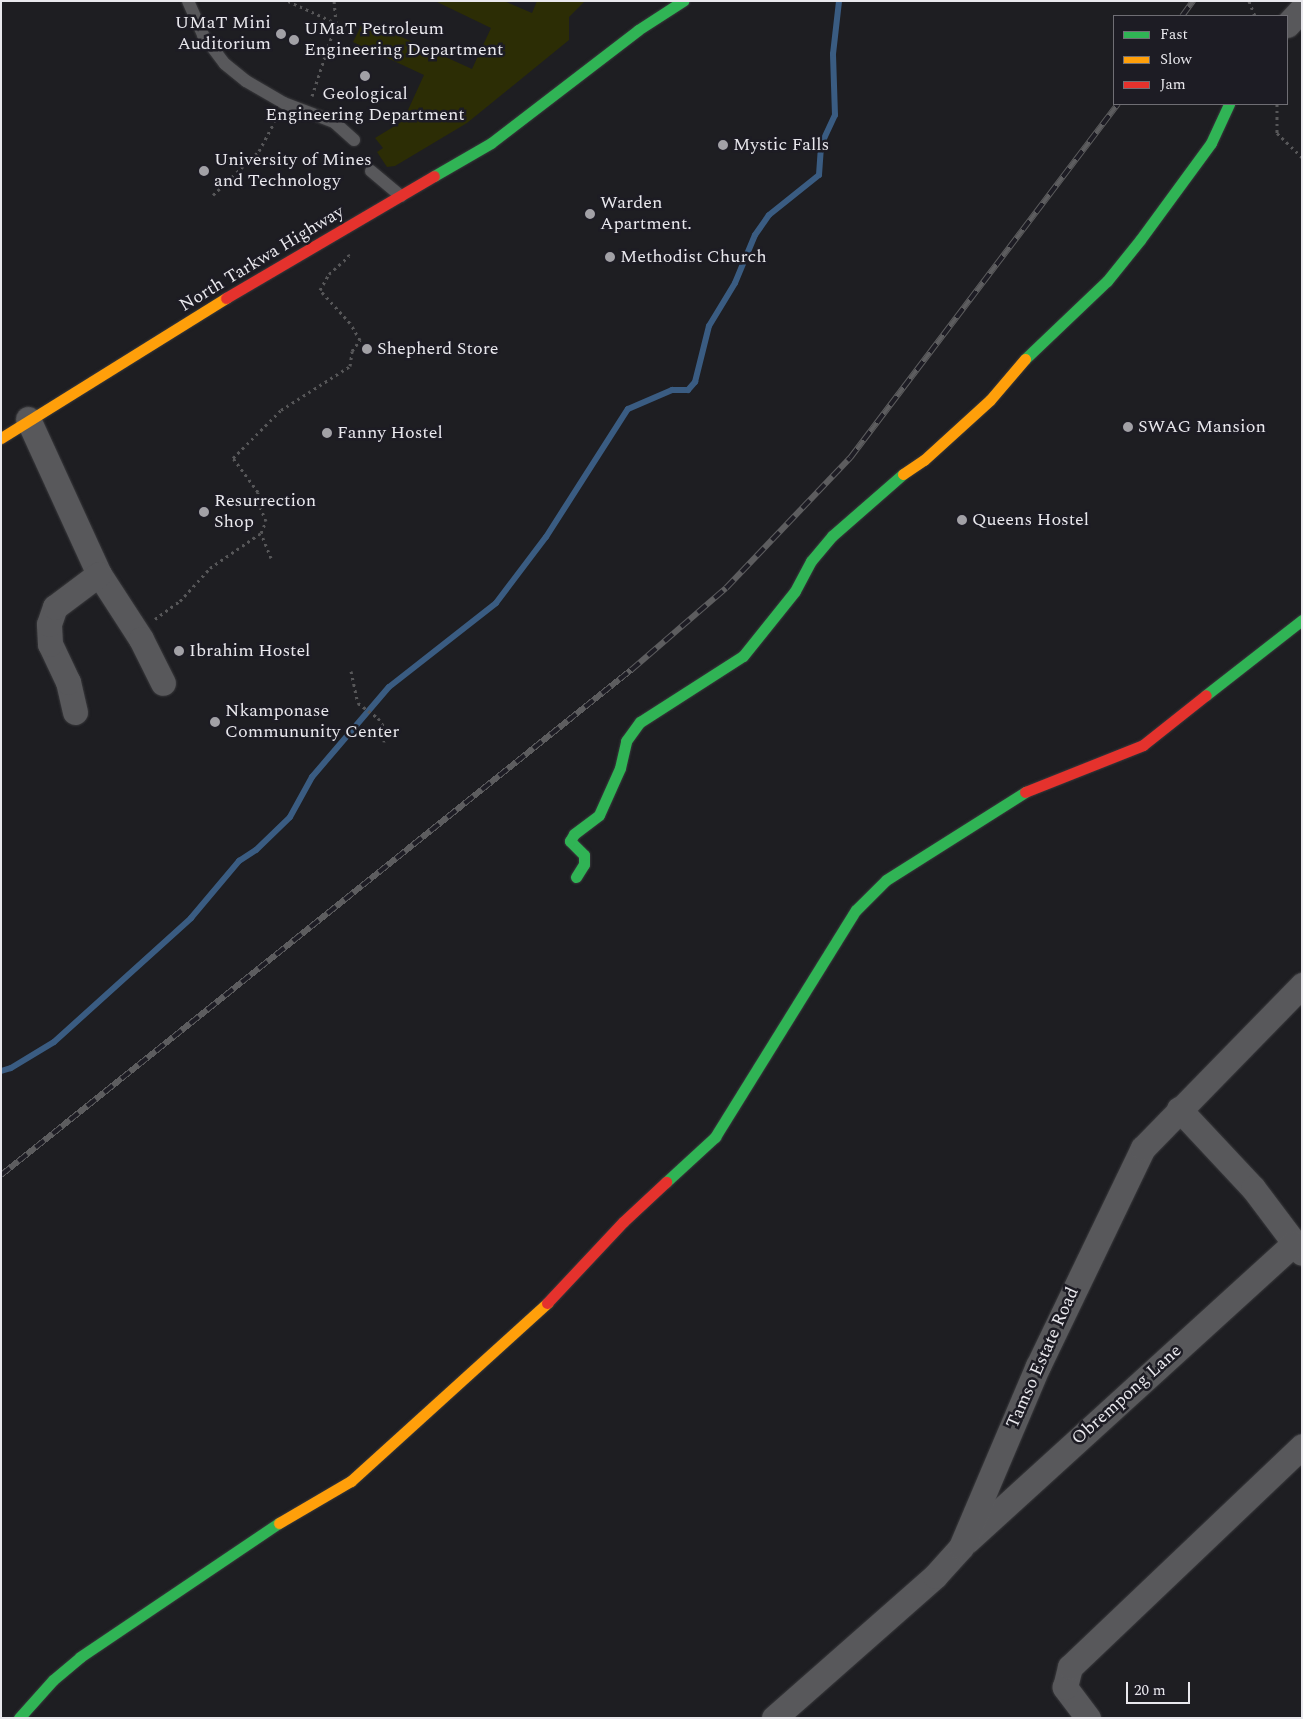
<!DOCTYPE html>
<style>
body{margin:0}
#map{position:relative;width:1303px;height:1719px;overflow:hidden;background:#1e1e22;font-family:Spectral,serif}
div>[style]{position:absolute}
.green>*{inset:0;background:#2c2d05}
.stream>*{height:6px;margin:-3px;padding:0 3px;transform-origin:3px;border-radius:3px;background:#3a5c82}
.path>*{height:3px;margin-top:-1.5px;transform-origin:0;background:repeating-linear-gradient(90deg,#575759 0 2.5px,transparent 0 6.5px)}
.roads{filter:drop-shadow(0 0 1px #39393c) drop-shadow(0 0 1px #39393c)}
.lane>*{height:12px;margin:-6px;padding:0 6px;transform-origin:6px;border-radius:6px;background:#58585b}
.street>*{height:25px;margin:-12.5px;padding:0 12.5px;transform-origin:12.5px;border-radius:12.5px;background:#58585b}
.fast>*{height:11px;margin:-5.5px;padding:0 5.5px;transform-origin:5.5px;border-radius:5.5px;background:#30b455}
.slow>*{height:11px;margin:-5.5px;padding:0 5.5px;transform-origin:5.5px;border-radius:5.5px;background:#ff9f0a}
.jam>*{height:11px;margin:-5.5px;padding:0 5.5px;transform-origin:5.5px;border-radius:5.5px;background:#e5322d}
.rail>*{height:5.5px;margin-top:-2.75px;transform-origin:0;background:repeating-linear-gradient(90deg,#1d1c24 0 11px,#5d5d5f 0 22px);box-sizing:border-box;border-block:1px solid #5d5d5f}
.dots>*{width:14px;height:14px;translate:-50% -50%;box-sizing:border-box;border:2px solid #1d1c24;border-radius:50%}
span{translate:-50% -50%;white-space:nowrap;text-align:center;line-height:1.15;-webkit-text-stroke:5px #1d1c24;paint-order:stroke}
.poi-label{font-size:18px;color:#e9e8ed}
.right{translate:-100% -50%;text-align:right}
.left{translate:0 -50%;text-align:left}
.street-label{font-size:18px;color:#e9e8ed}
.frame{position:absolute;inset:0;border:2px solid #e9e8ed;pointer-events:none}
.legend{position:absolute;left:1113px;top:15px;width:175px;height:90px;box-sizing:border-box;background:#1d1c24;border:1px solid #6f6e74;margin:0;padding:6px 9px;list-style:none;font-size:15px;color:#e9e8ed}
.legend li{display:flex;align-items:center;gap:10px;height:25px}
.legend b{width:25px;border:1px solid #6f6e74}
.scale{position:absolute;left:1126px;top:1682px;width:64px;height:22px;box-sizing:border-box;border:2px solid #e9e8ed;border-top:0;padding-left:6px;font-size:15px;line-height:18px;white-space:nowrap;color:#e9e8ed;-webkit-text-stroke:4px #1d1c24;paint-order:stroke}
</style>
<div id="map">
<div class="green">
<i style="clip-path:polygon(435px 1px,504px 1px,532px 13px,537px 1px,585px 1px,569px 17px,569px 40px,467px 123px,395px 166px,387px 167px,377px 152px,383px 148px,375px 138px,403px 121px,424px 75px,353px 42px,364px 20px,472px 69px,491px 28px)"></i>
</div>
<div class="stream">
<i style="left:1px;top:1071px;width:10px;rotate:-17deg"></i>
<i style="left:11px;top:1068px;width:50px;rotate:-31.2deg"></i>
<i style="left:54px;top:1042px;width:185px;rotate:-42.1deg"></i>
<i style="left:191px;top:918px;width:75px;rotate:-49.9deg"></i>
<i style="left:239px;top:861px;width:20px;rotate:-33deg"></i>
<i style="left:256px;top:850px;width:47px;rotate:-44.1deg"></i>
<i style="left:290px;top:817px;width:46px;rotate:-61.2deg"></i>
<i style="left:312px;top:777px;width:118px;rotate:-49.5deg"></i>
<i style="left:389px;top:687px;width:136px;rotate:-38.1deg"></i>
<i style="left:496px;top:603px;width:83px;rotate:-52.9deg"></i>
<i style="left:546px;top:537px;width:152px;rotate:-57.4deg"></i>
<i style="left:628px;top:409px;width:48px;rotate:-23.4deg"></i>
<i style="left:672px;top:390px;width:16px"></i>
<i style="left:688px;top:390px;width:11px;rotate:-49deg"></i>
<i style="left:695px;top:382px;width:58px;rotate:-76deg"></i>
<i style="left:709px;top:326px;width:50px;rotate:-58.8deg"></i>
<i style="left:735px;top:283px;width:52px;rotate:-67.4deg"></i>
<i style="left:755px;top:235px;width:24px;rotate:-55deg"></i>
<i style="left:769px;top:215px;width:64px;rotate:-38.7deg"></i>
<i style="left:819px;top:175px;width:30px;rotate:-86deg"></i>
<i style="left:821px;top:145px;width:33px;rotate:-65deg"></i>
<i style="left:835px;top:115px;width:61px;rotate:-91.9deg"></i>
<i style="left:833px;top:54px;width:53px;rotate:-83.5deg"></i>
</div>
<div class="path">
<i style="left:288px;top:1px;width:53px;rotate:24.6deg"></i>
<i style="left:1249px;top:1px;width:16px;rotate:68deg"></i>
<i style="left:312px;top:96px;width:77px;rotate:-71.8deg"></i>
<i style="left:336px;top:23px;width:22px;rotate:-95deg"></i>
<i style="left:1277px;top:104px;width:29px;rotate:90deg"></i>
<i style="left:1277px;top:133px;width:35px;rotate:44deg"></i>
<i style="left:213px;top:195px;width:64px;rotate:-43.7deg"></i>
<i style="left:259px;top:151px;width:38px;rotate:-62deg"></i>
<i style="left:271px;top:558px;width:27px;rotate:-112deg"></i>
<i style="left:261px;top:533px;width:13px;rotate:-67deg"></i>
<i style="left:266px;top:521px;width:23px;rotate:-113deg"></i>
<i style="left:257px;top:500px;width:8px;rotate:-83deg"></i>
<i style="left:258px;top:492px;width:42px;rotate:-126.3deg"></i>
<i style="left:233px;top:458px;width:68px;rotate:-45deg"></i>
<i style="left:281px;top:410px;width:82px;rotate:-32.5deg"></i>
<i style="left:350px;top:366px;width:15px;rotate:-82deg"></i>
<i style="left:352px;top:351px;width:14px;rotate:-54deg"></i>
<i style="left:360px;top:340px;width:20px;rotate:-120deg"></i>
<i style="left:350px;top:323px;width:45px;rotate:-132.3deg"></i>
<i style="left:320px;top:290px;width:18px;rotate:-61deg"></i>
<i style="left:329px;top:274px;width:27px;rotate:-42deg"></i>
<i style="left:349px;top:256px;width:2px;rotate:-117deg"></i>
<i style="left:155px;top:619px;width:31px;rotate:-36deg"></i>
<i style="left:180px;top:601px;width:45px;rotate:-47.7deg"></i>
<i style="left:210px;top:568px;width:62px;rotate:-34.5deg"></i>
<i style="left:351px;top:671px;width:33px;rotate:78deg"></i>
<i style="left:358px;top:703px;width:25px;rotate:37deg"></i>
<i style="left:378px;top:718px;width:12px;rotate:55deg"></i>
<i style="left:385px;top:728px;width:14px;rotate:94deg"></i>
</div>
<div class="roads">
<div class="lane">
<i style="left:188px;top:1px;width:37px;rotate:66deg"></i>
<i style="left:203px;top:35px;width:36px;rotate:53deg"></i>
<i style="left:225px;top:64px;width:27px;rotate:39deg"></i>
<i style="left:246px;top:81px;width:44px;rotate:30.1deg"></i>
<i style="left:284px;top:103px;width:53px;rotate:20.8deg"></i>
<i style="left:334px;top:122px;width:27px;rotate:42deg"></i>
<i style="left:371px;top:171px;width:39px;rotate:40deg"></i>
</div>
<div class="street">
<i style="left:1287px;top:25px;width:22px;rotate:-47deg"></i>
<i style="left:28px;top:419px;width:170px;rotate:65.4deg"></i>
<i style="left:99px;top:574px;width:77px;rotate:57.1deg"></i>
<i style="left:141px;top:639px;width:49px;rotate:63.4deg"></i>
<i style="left:75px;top:712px;width:31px;rotate:-103deg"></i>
<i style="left:68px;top:682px;width:42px;rotate:-115.3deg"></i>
<i style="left:50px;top:644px;width:20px;rotate:-93deg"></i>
<i style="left:49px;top:624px;width:18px;rotate:-71deg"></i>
<i style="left:55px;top:607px;width:55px;rotate:-36.9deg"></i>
<i style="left:1179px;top:1109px;width:108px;rotate:46.9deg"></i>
<i style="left:1253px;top:1188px;width:81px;rotate:53deg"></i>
<i style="left:967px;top:1541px;width:442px;rotate:-42.3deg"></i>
<i style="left:774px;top:1718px;width:215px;rotate:-41.4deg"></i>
<i style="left:935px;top:1576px;width:39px;rotate:-48deg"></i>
<i style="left:961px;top:1547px;width:197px;rotate:-67deg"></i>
<i style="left:1038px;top:1366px;width:242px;rotate:-64.3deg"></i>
<i style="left:1143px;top:1148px;width:228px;rotate:-45.7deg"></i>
<i style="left:1088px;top:1718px;width:39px;rotate:-127deg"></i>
<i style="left:1065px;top:1687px;width:21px;rotate:-76deg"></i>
<i style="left:1070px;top:1667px;width:320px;rotate:-43.6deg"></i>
</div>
<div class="fast">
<i style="left:434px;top:176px;width:66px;rotate:-30.1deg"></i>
<i style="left:491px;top:143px;width:185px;rotate:-37.5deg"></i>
<i style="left:638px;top:30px;width:54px;rotate:-32.8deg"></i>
<i style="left:1025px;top:359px;width:113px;rotate:-43.6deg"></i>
<i style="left:1107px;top:281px;width:53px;rotate:-51.2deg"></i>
<i style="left:1140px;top:240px;width:120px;rotate:-53.8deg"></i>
<i style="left:1211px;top:143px;width:43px;rotate:-65.2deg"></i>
<i style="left:1206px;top:695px;width:122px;rotate:-38deg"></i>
<i style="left:576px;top:877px;width:15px;rotate:-58deg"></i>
<i style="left:584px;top:864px;width:9px;rotate:-90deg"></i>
<i style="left:584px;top:855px;width:20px;rotate:-135deg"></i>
<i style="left:570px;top:841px;width:8px;rotate:-60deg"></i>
<i style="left:574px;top:834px;width:31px;rotate:-37deg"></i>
<i style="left:599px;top:815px;width:51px;rotate:-65.9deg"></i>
<i style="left:620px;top:768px;width:28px;rotate:-77deg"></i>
<i style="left:626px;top:741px;width:24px;rotate:-54deg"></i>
<i style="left:640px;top:722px;width:122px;rotate:-32.7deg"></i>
<i style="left:743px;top:656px;width:83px;rotate:-51.3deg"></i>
<i style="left:795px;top:591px;width:34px;rotate:-62deg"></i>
<i style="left:811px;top:561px;width:33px;rotate:-50deg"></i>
<i style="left:832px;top:536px;width:94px;rotate:-41.1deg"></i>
<i style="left:666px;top:1182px;width:67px;rotate:-42.6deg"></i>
<i style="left:715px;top:1137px;width:267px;rotate:-58.2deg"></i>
<i style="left:856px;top:910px;width:42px;rotate:-45deg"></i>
<i style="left:886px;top:880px;width:165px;rotate:-32.3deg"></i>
<i style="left:19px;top:1718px;width:51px;rotate:-48.2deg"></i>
<i style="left:53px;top:1680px;width:35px;rotate:-40deg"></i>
<i style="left:80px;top:1657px;width:240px;rotate:-34deg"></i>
</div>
<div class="slow">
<i style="left:1px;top:438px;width:265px;rotate:-31.9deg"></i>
<i style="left:903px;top:474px;width:25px;rotate:-34deg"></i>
<i style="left:924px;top:460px;width:89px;rotate:-42.3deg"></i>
<i style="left:990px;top:400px;width:54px;rotate:-49.5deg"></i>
<i style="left:279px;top:1523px;width:83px;rotate:-30.3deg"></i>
<i style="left:351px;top:1481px;width:265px;rotate:-42.2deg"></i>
</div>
<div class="jam">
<i style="left:226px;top:298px;width:241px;rotate:-30.4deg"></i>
<i style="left:1025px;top:792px;width:127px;rotate:-21.7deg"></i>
<i style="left:1143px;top:745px;width:80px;rotate:-38.4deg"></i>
<i style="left:547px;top:1303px;width:111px;rotate:-46.8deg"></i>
<i style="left:623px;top:1222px;width:59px;rotate:-42.9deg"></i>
</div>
</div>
<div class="rail">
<i style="left:1182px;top:16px;width:19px;rotate:-54deg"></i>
<i style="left:1px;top:1175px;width:807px;rotate:-38.72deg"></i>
<i style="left:631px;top:670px;width:125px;rotate:-40.8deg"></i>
<i style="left:726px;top:588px;width:180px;rotate:-46.4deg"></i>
<i style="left:850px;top:458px;width:444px;rotate:-52.9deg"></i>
</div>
<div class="dots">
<i style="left:281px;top:34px;background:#a2a1a6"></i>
<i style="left:294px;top:40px;background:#a2a1a6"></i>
<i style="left:365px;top:76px;background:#a2a1a6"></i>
<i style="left:723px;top:145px;background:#a2a1a6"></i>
<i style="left:204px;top:171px;background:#a2a1a6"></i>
<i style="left:590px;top:214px;background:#a2a1a6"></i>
<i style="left:610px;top:257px;background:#a2a1a6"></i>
<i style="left:367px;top:349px;background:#a2a1a6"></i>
<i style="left:1128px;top:427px;background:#a2a1a6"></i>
<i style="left:327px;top:433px;background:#a2a1a6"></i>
<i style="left:204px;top:512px;background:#a2a1a6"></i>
<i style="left:962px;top:520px;background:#a2a1a6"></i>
<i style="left:179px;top:651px;background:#a2a1a6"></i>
<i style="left:215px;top:722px;background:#a2a1a6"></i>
</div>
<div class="poi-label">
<span class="right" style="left:271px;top:34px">UMaT Mini<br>Auditorium</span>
<span class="left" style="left:304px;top:40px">UMaT Petroleum<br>Engineering Department</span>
<span style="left:365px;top:105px">Geological<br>Engineering Department</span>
<span class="left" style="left:733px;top:145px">Mystic Falls</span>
<span class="left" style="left:214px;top:171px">University of Mines<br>and Technology</span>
<span class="left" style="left:600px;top:214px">Warden<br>Apartment.</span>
<span class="left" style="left:620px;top:257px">Methodist Church</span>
<span class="left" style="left:377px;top:349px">Shepherd Store</span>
<span class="left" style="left:1138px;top:427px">SWAG Mansion</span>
<span class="left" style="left:337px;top:433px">Fanny Hostel</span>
<span class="left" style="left:214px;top:512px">Resurrection<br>Shop</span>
<span class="left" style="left:972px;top:520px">Queens Hostel</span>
<span class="left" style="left:189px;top:651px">Ibrahim Hostel</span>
<span class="left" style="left:225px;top:722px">Nkamponase<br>Commununity Center</span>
</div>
<div class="street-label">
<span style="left:262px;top:259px;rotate:-31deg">North Tarkwa Highway</span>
<span style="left:1043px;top:1358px;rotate:-66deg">Tamso Estate Road</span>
<span style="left:1127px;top:1395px;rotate:-42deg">Obrempong Lane</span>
</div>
<div class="frame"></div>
<ul class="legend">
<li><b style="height:6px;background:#30b455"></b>Fast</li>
<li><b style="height:6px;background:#ff9f0a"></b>Slow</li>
<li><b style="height:6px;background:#e5322d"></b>Jam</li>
</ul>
<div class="scale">20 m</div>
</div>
